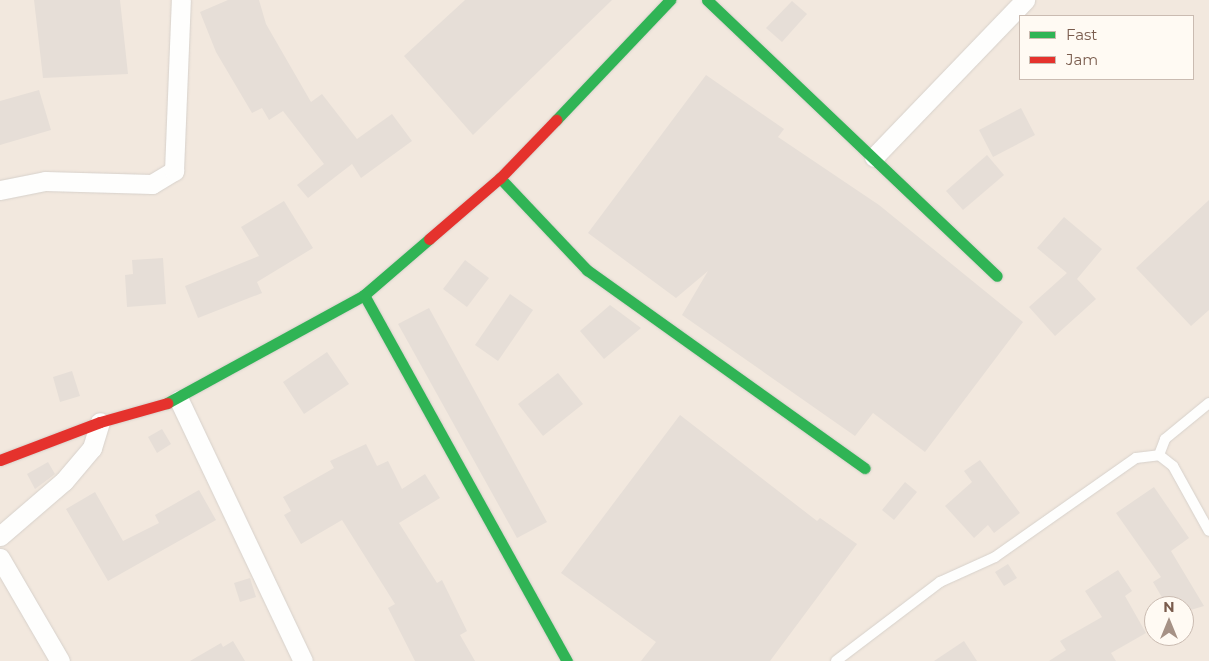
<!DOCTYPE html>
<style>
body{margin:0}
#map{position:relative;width:1209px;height:661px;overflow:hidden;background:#f9f5f0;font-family:Montserrat,sans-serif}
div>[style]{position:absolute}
.residential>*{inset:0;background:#f2e8de}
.building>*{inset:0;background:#e6ded7}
.roads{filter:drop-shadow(0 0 1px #d7d1cb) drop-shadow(0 0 1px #d7d1cb)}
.lane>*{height:10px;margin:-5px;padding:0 5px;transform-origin:5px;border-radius:5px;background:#fefefd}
.street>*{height:19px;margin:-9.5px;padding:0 9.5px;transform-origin:9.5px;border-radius:9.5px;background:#fefefd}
.fast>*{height:11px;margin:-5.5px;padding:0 5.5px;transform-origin:5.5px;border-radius:5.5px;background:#30b455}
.jam>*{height:11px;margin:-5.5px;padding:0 5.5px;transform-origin:5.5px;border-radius:5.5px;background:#e5322d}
span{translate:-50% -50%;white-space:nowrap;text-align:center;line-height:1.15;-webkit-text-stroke:4.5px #fffaf3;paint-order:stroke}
.legend{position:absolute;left:1019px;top:15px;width:175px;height:65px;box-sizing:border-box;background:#fffaf3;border:1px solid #cabbb1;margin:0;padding:6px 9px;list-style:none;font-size:15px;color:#7a5c4d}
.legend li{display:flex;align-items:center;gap:10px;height:25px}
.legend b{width:25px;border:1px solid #cabbb1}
.north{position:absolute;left:1144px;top:596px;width:50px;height:50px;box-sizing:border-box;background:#fffaf3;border:1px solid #cabbb1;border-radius:50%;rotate:0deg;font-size:14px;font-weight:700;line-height:20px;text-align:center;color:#7a5c4d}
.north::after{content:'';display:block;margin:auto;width:18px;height:22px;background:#a69286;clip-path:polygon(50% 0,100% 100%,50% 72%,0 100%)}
</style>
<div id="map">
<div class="residential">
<i style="clip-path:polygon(evenodd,0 0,1209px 0,1209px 661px,0 661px,0 0,1020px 16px,1193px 16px,1193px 79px,1020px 79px,1020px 16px,0 0,1154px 606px,1184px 606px,1184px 636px,1154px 636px,1154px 606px)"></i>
</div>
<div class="building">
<i style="clip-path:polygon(34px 0,120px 0,128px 74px,43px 78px)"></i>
<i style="clip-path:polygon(228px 0,259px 0,266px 24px,311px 102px,322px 94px,357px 139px,392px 114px,412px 141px,361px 178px,352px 164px,308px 198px,297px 185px,324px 164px,283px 111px,269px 120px,262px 108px,252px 113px,216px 52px,200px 12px)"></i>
<i style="clip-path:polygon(465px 0,612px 0,473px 135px,404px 56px)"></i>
<i style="clip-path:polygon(792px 1px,807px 14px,782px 42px,766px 28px)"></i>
<i style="clip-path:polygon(706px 75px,784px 129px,778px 137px,879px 205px,1023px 322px,925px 452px,873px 413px,855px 436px,682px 315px,708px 271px,676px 298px,588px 233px)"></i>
<i style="clip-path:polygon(39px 90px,51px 130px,0 145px,0 101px)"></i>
<i style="clip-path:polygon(1021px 108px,1035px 135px,993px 157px,979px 130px)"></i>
<i style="clip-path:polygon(987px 155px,1004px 175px,963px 210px,946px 191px)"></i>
<i style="clip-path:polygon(1209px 200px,1209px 310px,1191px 326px,1136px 268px)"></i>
<i style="clip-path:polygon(284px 201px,313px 248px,257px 282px,262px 293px,198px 318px,185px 286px,259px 256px,241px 227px)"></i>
<i style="clip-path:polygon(1064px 217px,1102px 249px,1077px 279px,1096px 299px,1055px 336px,1029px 307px,1067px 273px,1037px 248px)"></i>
<i style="clip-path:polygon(163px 258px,166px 304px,127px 307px,125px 275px,133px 274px,132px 260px)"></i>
<i style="clip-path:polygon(465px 260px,489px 278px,467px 307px,443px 289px)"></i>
<i style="clip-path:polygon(510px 294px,533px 310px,498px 361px,475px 345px)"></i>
<i style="clip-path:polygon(610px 305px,641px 328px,604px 359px,580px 331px)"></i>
<i style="clip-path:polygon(429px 308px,547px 522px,517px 538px,398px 324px)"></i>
<i style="clip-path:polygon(327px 352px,349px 384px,304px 414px,283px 382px)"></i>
<i style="clip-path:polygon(72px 371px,80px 396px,60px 402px,53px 377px)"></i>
<i style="clip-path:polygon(558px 373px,583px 404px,543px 436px,518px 404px)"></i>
<i style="clip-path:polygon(680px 415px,817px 521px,820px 518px,857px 544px,770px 661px,641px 661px,656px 642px,561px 573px)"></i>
<i style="clip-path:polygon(162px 429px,171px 444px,157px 453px,148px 437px)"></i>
<i style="clip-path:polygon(366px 444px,377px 466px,388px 461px,402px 489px,425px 474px,440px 498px,399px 523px,437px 583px,442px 580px,467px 631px,460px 635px,475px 661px,415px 661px,388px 608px,395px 604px,342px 520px,301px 544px,284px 515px,291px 511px,283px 497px,334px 468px,330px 461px)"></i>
<i style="clip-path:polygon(980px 460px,1020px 513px,994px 533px,988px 525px,974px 538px,945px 506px,972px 482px,964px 471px)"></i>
<i style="clip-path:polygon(48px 462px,55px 474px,35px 489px,27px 474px)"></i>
<i style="clip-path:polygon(905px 482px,917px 492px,894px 520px,882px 510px)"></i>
<i style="clip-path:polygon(1154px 487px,1189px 538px,1171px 551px,1204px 606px,1184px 612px,1184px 606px,1167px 606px,1153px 582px,1161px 577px,1116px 513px)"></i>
<i style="clip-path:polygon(199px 490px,216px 520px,108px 581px,66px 509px,95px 492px,123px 541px,159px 523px,155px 515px)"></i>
<i style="clip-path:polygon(1008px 564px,1017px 578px,1004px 586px,995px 572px)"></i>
<i style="clip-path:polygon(1118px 570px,1132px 591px,1125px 596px,1146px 633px,1111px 653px,1116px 661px,1049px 661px,1066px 650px,1060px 641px,1102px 617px,1085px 591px)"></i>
<i style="clip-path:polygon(250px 578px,256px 597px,240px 602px,234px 583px)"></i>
<i style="clip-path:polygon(233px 641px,245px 661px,190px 661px,221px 643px,223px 647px)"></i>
<i style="clip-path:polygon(964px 641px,977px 661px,934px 661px)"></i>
</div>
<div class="roads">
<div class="lane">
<i style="left:1159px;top:455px;width:17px;rotate:-69deg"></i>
<i style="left:1165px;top:439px;width:57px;rotate:-39.3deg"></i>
<i style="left:836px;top:661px;width:131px;rotate:-37.2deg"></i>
<i style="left:940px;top:582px;width:60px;rotate:-24.4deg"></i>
<i style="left:995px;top:557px;width:172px;rotate:-35.1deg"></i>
<i style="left:1136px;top:458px;width:23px;rotate:-7deg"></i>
<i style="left:1159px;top:455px;width:18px;rotate:38deg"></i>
<i style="left:1173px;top:466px;width:74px;rotate:61deg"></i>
</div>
<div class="street">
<i style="left:874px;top:157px;width:218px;rotate:-46.1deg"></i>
<i style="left:0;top:190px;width:46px;rotate:-11.3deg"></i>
<i style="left:45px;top:181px;width:107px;rotate:1.6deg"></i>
<i style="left:152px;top:184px;width:26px;rotate:-31deg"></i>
<i style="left:174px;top:171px;width:171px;rotate:-87.7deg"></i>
<i style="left:179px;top:400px;width:289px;rotate:64.6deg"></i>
<i style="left:0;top:536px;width:84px;rotate:-40.7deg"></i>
<i style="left:64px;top:481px;width:43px;rotate:-49.7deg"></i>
<i style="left:92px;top:448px;width:27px;rotate:-73deg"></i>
<i style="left:0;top:558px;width:119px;rotate:59.8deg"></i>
</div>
<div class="fast">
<i style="left:707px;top:0;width:400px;rotate:43.6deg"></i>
<i style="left:556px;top:120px;width:166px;rotate:-46.5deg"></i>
<i style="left:500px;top:178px;width:127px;rotate:46.6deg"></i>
<i style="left:587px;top:270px;width:341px;rotate:35.5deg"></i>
<i style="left:364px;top:295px;width:419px;rotate:61deg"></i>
<i style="left:167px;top:403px;width:225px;rotate:-28.7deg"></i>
<i style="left:364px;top:295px;width:86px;rotate:-40.7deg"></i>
</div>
<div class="jam">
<i style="left:429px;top:239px;width:94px;rotate:-40.7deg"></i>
<i style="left:500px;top:178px;width:81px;rotate:-46deg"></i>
<i style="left:0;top:460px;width:107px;rotate:-20.8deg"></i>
<i style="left:100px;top:422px;width:70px;rotate:-15.8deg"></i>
</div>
</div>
<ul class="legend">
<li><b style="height:6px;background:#30b455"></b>Fast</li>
<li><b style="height:6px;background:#e5322d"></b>Jam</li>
</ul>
<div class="north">N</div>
</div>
